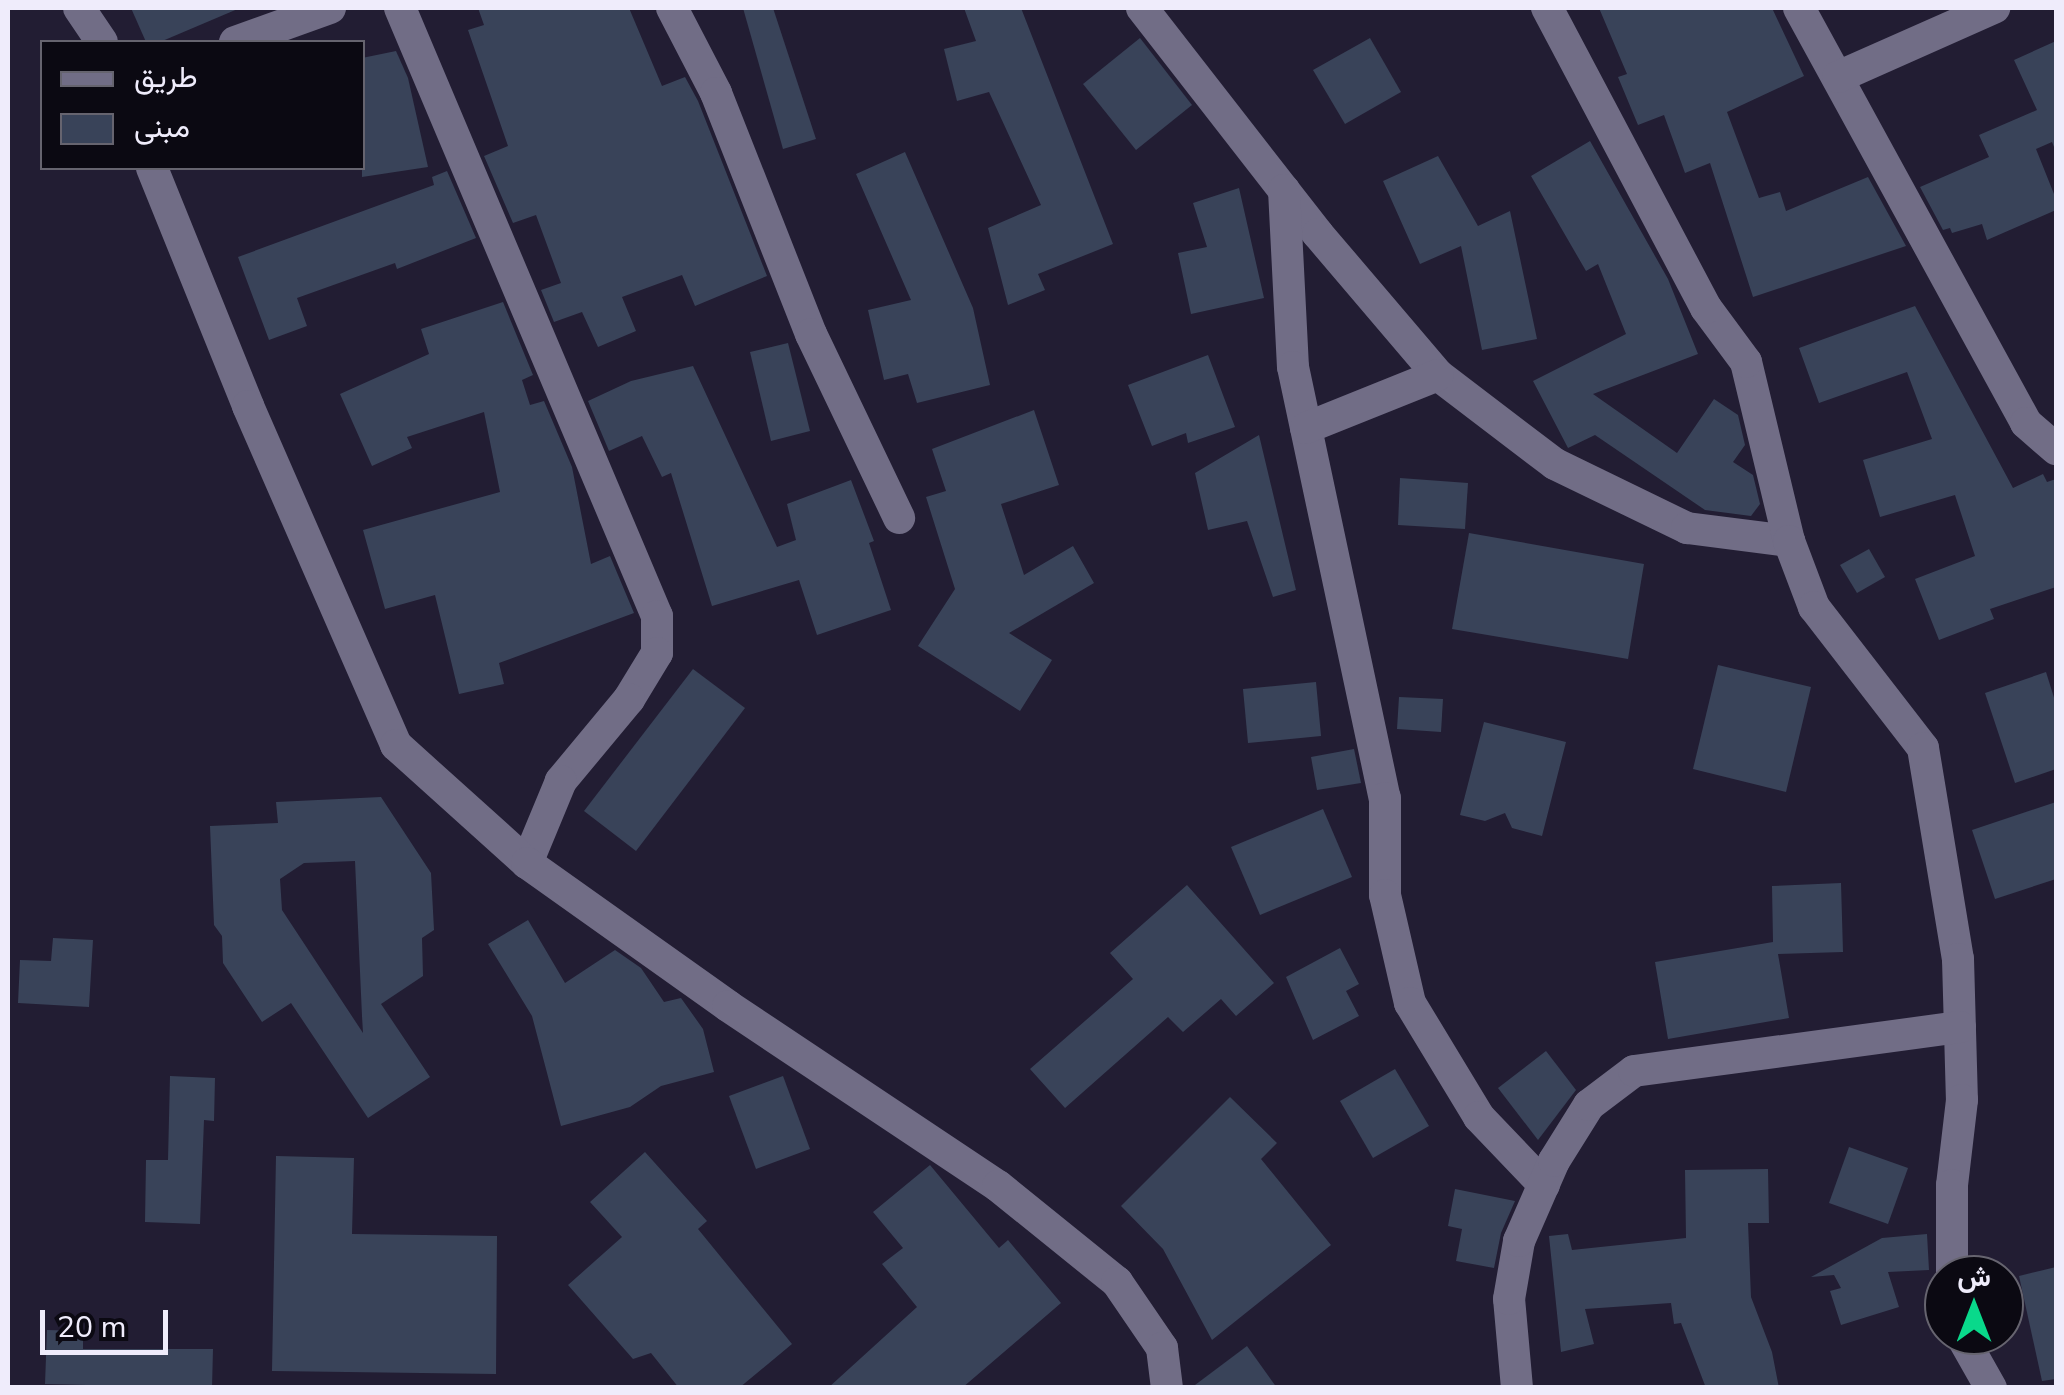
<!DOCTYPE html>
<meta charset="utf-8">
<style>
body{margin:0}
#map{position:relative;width:2064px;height:1395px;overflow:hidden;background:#221d33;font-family:"Nunito Sans",Vazirmatn,sans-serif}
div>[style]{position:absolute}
.building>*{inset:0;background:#394359}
.street>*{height:32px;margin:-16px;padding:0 16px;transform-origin:16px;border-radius:16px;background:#716d86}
span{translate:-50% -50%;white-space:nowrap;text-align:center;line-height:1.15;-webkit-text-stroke:8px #0b0912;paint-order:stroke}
.frame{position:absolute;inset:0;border:10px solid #efecfb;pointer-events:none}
.legend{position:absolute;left:40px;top:40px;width:325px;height:130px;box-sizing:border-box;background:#0b0912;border:2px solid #66646f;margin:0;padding:12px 18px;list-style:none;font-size:30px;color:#efecfb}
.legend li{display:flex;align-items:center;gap:20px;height:50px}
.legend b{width:50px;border:2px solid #66646f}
.north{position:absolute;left:1924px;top:1255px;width:100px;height:100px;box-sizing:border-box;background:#0b0912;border:2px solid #66646f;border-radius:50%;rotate:0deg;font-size:28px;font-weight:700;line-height:40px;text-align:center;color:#efecfb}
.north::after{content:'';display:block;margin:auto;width:35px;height:45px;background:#09d98b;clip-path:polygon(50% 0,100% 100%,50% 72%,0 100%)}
.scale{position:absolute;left:40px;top:1310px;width:128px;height:45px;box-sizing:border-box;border:5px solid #efecfb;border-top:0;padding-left:12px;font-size:30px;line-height:35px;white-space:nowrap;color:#efecfb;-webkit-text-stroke:8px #0b0912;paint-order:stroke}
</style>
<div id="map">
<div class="building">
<i style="clip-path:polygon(131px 8px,240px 8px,160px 42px,146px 42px)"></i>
<i style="clip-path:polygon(478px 8px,629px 8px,662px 86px,685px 77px,698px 101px,767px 276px,695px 306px,682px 275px,622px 297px,636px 331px,598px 347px,582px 312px,554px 322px,541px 290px,561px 283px,536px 215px,513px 223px,484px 156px,508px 146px,468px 30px,484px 25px)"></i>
<i style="clip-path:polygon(743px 8px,773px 8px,816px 139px,783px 149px)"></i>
<i style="clip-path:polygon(964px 8px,1021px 8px,1113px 244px,1038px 274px,1045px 290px,1008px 305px,988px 228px,1041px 205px,989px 92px,957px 101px,944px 49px,976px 41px)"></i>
<i style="clip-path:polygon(1599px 8px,1772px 8px,1804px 76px,1727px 112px,1759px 198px,1780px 192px,1786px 211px,1868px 177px,1906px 246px,1753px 297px,1710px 163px,1685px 173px,1664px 115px,1638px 125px,1618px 77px,1627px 74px)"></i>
<i style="clip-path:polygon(1140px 38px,1192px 105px,1136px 150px,1083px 84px)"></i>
<i style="clip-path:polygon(1370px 38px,1401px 92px,1345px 124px,1313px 70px)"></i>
<i style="clip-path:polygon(2056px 41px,2056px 152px,2052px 142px,2036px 149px,2056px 199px,2056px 210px,1987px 240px,1982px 224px,1952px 233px,1950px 228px,1943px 230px,1920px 187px,1989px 157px,1979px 135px,2037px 110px,2014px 60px)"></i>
<i style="clip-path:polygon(396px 51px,408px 78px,428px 167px,362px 177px,362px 58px)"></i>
<i style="clip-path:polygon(1590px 141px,1668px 279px,1698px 354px,1593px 394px,1677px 453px,1714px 399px,1738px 415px,1745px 445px,1733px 462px,1753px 475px,1760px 504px,1751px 516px,1705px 510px,1595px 435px,1568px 448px,1533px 381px,1626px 334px,1598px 264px,1586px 271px,1531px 176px)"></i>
<i style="clip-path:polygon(905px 152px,973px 308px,990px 385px,917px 403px,908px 374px,884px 380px,868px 310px,911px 300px,856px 174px)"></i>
<i style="clip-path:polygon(1438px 156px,1478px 226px,1510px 211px,1537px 339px,1482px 350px,1461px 246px,1420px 264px,1383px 181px)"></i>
<i style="clip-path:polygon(447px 171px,476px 238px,397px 269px,395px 263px,297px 298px,307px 326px,269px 340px,238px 257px,434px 185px,432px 177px)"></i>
<i style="clip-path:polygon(1239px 188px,1264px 298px,1191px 314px,1178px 253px,1207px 247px,1193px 203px)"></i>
<i style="clip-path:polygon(503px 302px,533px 375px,522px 380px,530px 405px,544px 401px,572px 467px,591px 564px,610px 556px,634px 613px,499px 663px,504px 684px,459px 694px,435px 595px,385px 609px,363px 530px,500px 492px,484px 412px,407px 437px,412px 448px,372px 466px,340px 394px,429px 354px,421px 329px)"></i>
<i style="clip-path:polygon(1915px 306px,2013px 488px,2043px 474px,2047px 482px,2056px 479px,2056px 587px,1990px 609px,1994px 619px,1939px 640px,1915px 579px,1975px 556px,1955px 495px,1880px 517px,1863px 460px,1932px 439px,1907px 372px,1819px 403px,1799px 348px)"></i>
<i style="clip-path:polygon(788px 343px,810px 431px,771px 441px,750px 352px)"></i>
<i style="clip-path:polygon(1208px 355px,1235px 427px,1188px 443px,1186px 433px,1152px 446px,1128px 385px)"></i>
<i style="clip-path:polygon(693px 366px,777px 547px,796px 540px,787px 504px,851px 480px,874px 541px,869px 543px,891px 610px,817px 635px,799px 580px,712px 606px,671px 473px,662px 477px,642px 436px,609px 451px,588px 401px,631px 381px)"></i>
<i style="clip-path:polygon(1034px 410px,1059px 485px,1001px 504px,1024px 575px,1073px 546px,1094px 583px,1009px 633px,1052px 660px,1020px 711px,918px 646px,955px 589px,926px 497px,946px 491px,932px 449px)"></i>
<i style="clip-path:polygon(1259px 435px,1296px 590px,1273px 597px,1247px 521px,1208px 530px,1195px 473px)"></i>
<i style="clip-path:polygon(1400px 478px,1468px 483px,1465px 529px,1398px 525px)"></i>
<i style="clip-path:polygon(1469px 533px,1644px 564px,1628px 659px,1452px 629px)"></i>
<i style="clip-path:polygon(1869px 549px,1885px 577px,1857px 593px,1840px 565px)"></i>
<i style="clip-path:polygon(1718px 665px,1811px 687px,1786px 792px,1693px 769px)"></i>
<i style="clip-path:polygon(693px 669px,745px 708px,636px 851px,584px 811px)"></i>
<i style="clip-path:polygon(2046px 672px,2056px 704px,2056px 769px,2015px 783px,1985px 693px)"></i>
<i style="clip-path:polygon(1316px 682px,1321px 736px,1248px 743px,1243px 689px)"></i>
<i style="clip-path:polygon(1399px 697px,1443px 699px,1441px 732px,1397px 729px)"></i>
<i style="clip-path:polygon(1484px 722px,1566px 742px,1542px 836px,1512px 828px,1505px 813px,1485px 821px,1460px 815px)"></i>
<i style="clip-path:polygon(1354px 749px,1361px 783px,1317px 790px,1311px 757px)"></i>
<i style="clip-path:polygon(evenodd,381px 797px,431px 873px,434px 930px,422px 938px,423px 976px,381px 1004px,430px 1077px,368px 1118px,291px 1003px,262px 1022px,223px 963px,222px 936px,214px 925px,210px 826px,278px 823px,276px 802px,381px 797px,355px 861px,362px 1016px,363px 1033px,282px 910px,280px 879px,304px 863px,355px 861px)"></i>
<i style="clip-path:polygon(2056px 802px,2056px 879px,1995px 899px,1972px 830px)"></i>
<i style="clip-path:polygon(1323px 809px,1352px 877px,1260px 915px,1231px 847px)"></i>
<i style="clip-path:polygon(1841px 883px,1843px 952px,1778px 954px,1789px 1018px,1668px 1039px,1655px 962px,1773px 942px,1772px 886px)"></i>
<i style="clip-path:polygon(1187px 885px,1274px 983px,1236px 1016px,1221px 999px,1183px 1032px,1168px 1017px,1065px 1108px,1030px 1069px,1133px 979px,1110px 953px)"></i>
<i style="clip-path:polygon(528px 920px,565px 983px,615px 950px,641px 968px,664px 1002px,681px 998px,703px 1029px,714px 1072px,661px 1086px,630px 1107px,561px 1126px,532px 1016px,488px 944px)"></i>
<i style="clip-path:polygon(53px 938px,93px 940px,89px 1007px,18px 1003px,20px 960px,51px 961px)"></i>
<i style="clip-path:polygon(1340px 948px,1359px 984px,1346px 991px,1359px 1016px,1313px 1040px,1286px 977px)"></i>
<i style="clip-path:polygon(1546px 1051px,1576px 1090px,1538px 1140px,1498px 1088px)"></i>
<i style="clip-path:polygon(1395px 1069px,1429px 1126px,1373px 1158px,1340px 1101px)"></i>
<i style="clip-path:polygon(170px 1076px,215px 1078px,214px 1121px,204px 1120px,200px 1224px,145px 1222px,146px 1160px,168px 1160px)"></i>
<i style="clip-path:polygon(783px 1076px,810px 1149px,756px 1169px,729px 1096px)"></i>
<i style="clip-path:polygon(1230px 1097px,1277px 1143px,1261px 1159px,1331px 1245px,1212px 1340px,1163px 1249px,1121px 1206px)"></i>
<i style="clip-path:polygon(1849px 1147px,1908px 1168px,1888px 1224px,1829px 1203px)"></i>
<i style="clip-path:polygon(645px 1152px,707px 1221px,698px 1229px,792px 1344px,739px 1388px,679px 1388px,651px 1353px,633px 1359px,568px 1285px,622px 1237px,590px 1202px)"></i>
<i style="clip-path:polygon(276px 1156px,354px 1158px,352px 1234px,497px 1236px,496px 1374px,272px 1371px)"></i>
<i style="clip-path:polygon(930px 1165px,999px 1248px,1008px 1240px,1061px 1303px,962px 1388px,828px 1388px,917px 1307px,882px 1264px,903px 1248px,873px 1212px)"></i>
<i style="clip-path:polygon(1768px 1169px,1769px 1223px,1748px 1223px,1751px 1297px,1772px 1352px,1779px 1388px,1706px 1388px,1681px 1323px,1674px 1324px,1671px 1303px,1585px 1309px,1594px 1344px,1561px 1352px,1549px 1236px,1568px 1234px,1572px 1250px,1686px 1238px,1685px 1170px)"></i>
<i style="clip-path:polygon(1455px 1189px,1515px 1201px,1501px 1233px,1494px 1268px,1456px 1261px,1462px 1229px,1448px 1226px)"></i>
<i style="clip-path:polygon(1927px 1234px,1929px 1270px,1888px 1272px,1899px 1307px,1841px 1325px,1830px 1291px,1841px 1288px,1834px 1275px,1811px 1277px,1882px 1238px)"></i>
<i style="clip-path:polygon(2056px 1267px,2056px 1379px,2042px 1381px,2019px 1276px)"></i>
<i style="clip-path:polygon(47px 1330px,83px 1331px,83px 1349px,213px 1349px,212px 1388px,45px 1384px)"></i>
<i style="clip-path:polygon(1247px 1346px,1277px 1388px,1191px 1388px)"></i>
</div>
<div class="street">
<i style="left:79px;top:8px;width:41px;rotate:55.9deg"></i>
<i style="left:400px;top:8px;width:660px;rotate:67.09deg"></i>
<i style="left:657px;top:616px;width:37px;rotate:90deg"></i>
<i style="left:657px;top:653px;width:54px;rotate:121.3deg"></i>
<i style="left:629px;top:699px;width:107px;rotate:129.7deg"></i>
<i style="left:561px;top:781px;width:89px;rotate:112.5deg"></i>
<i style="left:672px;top:8px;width:96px;rotate:62.6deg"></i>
<i style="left:716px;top:93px;width:259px;rotate:68.5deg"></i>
<i style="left:811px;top:334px;width:204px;rotate:64.4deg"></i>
<i style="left:1142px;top:8px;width:286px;rotate:52.1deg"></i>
<i style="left:1318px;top:234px;width:185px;rotate:49.6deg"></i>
<i style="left:1438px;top:375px;width:147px;rotate:37.3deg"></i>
<i style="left:1555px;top:464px;width:147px;rotate:25.9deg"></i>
<i style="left:1687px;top:528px;width:103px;rotate:7.3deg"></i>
<i style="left:1789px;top:541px;width:184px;rotate:-103.5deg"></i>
<i style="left:1746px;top:362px;width:67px;rotate:-126.5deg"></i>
<i style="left:1706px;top:308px;width:340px;rotate:-117.9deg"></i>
<i style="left:1799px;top:8px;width:473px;rotate:61.3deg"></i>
<i style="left:2026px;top:423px;width:40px;rotate:41deg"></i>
<i style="left:235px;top:42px;width:101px;rotate:-19.7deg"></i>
<i style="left:1838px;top:77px;width:171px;rotate:-23.9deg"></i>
<i style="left:152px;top:168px;width:257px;rotate:68deg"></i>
<i style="left:248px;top:406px;width:370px;rotate:66.4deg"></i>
<i style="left:396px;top:745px;width:176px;rotate:42deg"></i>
<i style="left:527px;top:863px;width:247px;rotate:35.4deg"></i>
<i style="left:728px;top:1006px;width:324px;rotate:33.7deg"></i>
<i style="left:998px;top:1186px;width:153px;rotate:38.9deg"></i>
<i style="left:1117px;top:1282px;width:80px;rotate:55.7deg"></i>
<i style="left:1162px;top:1348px;width:40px;rotate:82.9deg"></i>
<i style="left:1284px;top:190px;width:177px;rotate:87.1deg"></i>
<i style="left:1293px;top:367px;width:441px;rotate:78deg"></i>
<i style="left:1385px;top:798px;width:97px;rotate:90deg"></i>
<i style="left:1385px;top:895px;width:111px;rotate:77deg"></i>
<i style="left:1410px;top:1003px;width:133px;rotate:58.8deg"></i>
<i style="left:1479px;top:1117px;width:94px;rotate:46.3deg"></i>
<i style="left:1306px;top:428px;width:142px;rotate:-21.9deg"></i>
<i style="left:1789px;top:541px;width:71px;rotate:69.3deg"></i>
<i style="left:1814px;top:607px;width:178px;rotate:52.3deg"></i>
<i style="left:1923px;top:748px;width:214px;rotate:80.6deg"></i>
<i style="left:1958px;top:959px;width:141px;rotate:88.4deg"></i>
<i style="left:1962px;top:1100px;width:86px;rotate:96.7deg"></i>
<i style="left:1952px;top:1185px;width:90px;rotate:90deg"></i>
<i style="left:1961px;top:1335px;width:61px;rotate:60.5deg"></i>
<i style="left:1517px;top:1388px;width:89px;rotate:-95.1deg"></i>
<i style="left:1509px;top:1299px;width:59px;rotate:-80.2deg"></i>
<i style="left:1519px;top:1241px;width:87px;rotate:-66.4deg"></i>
<i style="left:1554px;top:1161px;width:66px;rotate:-58deg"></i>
<i style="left:1589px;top:1105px;width:56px;rotate:-37.1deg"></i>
<i style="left:1634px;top:1071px;width:329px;rotate:-7.7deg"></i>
</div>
<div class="frame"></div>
<ul class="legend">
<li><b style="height:12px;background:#716d86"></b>طريق</li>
<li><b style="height:28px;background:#394359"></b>مبنى</li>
</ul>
<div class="north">ش</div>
<div class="scale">20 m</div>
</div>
